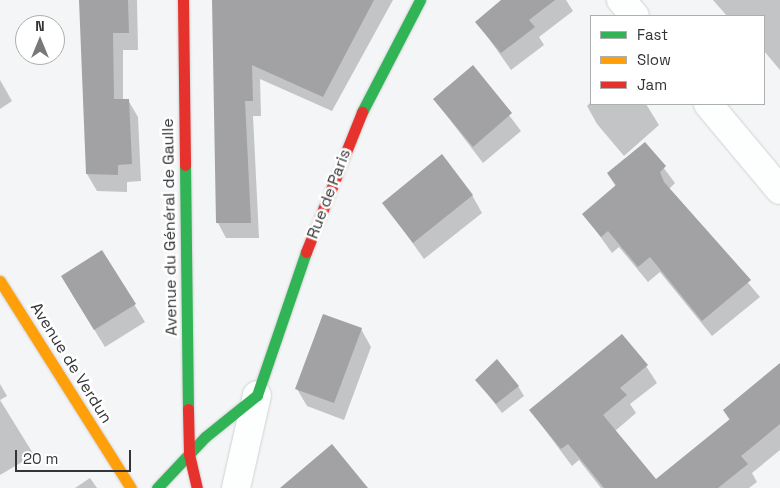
<!DOCTYPE html>
<meta charset="utf-8">
<style>
body{margin:0}
#map{position:relative;width:780px;height:488px;overflow:hidden;background:#f4f5f7;font-family:"Space Grotesk",sans-serif}
div>[style]{position:absolute}
.shadow>*{inset:0;background:#0003}
.building>*{inset:0;background:#a2a2a4}
.roads{filter:drop-shadow(0 0 1px #d2d2d4) drop-shadow(0 0 1px #d2d2d4)}
.street>*{height:28px;margin:-14px;padding:0 14px;transform-origin:14px;border-radius:14px;background:#fdfefe}
.fast>*{height:11px;margin:-5.5px;padding:0 5.5px;transform-origin:5.5px;border-radius:5.5px;background:#30b455}
.slow>*{height:11px;margin:-5.5px;padding:0 5.5px;transform-origin:5.5px;border-radius:5.5px;background:#ff9f0a}
.jam>*{height:11px;margin:-5.5px;padding:0 5.5px;transform-origin:5.5px;border-radius:5.5px;background:#e5322d}
span{translate:-50% -50%;white-space:nowrap;text-align:center;line-height:1.15;-webkit-text-stroke:5px #fff;paint-order:stroke}
.street-label{font-size:16px;color:#333435}
.legend{position:absolute;left:590px;top:15px;width:175px;height:90px;box-sizing:border-box;background:#fff;border:1px solid #adaeae;margin:0;padding:6px 9px;list-style:none;font-size:15px;color:#333435}
.legend li{display:flex;align-items:center;gap:10px;height:25px}
.legend b{width:25px;border:1px solid #adaeae}
.north{position:absolute;left:15px;top:15px;width:50px;height:50px;box-sizing:border-box;background:#fff;border:1px solid #adaeae;border-radius:50%;rotate:0deg;font-size:14px;font-weight:700;line-height:20px;text-align:center;color:#333435}
.north::after{content:'';display:block;margin:auto;width:18px;height:22px;background:#777879;clip-path:polygon(50% 0,100% 100%,50% 72%,0 100%)}
.scale{position:absolute;left:15px;top:450px;width:116px;height:22px;box-sizing:border-box;border:2px solid #333435;border-top:0;padding-left:6px;font-size:15px;line-height:18px;white-space:nowrap;color:#333435;-webkit-text-stroke:4px #fff;paint-order:stroke}
</style>
<div id="map">
<div class="shadow">
<i style="clip-path:polygon(81px 0,137px 0,138px 50px,123px 50px,123px 100px,128px 100px,138px 117px,141px 181px,127px 182px,127px 192px,97px 191px,87px 174px)"></i>
<i style="clip-path:polygon(216px 0,393px 0,332px 111px,260px 79px,261px 116px,253px 116px,259px 238px,226px 238px,218px 223px)"></i>
<i style="clip-path:polygon(503px 0,566px 0,573px 11px,539px 37px,544px 45px,511px 70px,477px 22px)"></i>
<i style="clip-path:polygon(713px 0,780px 0,780px 70px,764px 51px,764px 16px,727px 16px)"></i>
<i style="clip-path:polygon(473px 67px,521px 131px,483px 163px,434px 99px)"></i>
<i style="clip-path:polygon(0 80px,12px 101px,0 109px)"></i>
<i style="clip-path:polygon(591px 102px,646px 104px,659px 125px,624px 156px,597px 124px,587px 106px)"></i>
<i style="clip-path:polygon(645px 143px,675px 183px,669px 189px,760px 297px,712px 336px,660px 272px,648px 282px,619px 247px,612px 253px,584px 214px,616px 187px,608px 174px)"></i>
<i style="clip-path:polygon(472px 195px,482px 213px,424px 259px,384px 203px)"></i>
<i style="clip-path:polygon(102px 252px,145px 322px,105px 347px,72px 294px)"></i>
<i style="clip-path:polygon(361px 329px,371px 347px,344px 420px,307px 406px,297px 389px)"></i>
<i style="clip-path:polygon(780px 365px,780px 450px,752px 473px,757px 482px,749px 488px,679px 488px,730px 421px,724px 411px)"></i>
<i style="clip-path:polygon(646px 366px,657px 383px,630px 404px,636px 413px,615px 431px,662px 488px,601px 488px,579px 460px,572px 466px,530px 410px)"></i>
<i style="clip-path:polygon(477px 380px,518px 386px,524px 396px,502px 413px)"></i>
<i style="clip-path:polygon(0 384px,7px 396px,0 400px)"></i>
<i style="clip-path:polygon(0 400px,34px 455px,0 475px)"></i>
<i style="clip-path:polygon(90px 478px,97px 488px,75px 488px)"></i>
</div>
<div class="building">
<i style="clip-path:polygon(79px 0,128px 0,129px 33px,113px 33px,114px 99px,129px 99px,132px 164px,118px 165px,118px 175px,86px 174px)"></i>
<i style="clip-path:polygon(212px 0,374px 0,323px 97px,252px 65px,253px 101px,245px 101px,251px 223px,216px 223px)"></i>
<i style="clip-path:polygon(501px 0,555px 0,529px 20px,535px 27px,501px 53px,475px 22px)"></i>
<i style="clip-path:polygon(473px 65px,512px 113px,473px 147px,433px 99px)"></i>
<i style="clip-path:polygon(645px 142px,666px 166px,660px 172px,664px 182px,751px 280px,702px 321px,650px 257px,638px 267px,608px 231px,601px 237px,582px 214px,616px 185px,607px 173px)"></i>
<i style="clip-path:polygon(442px 154px,473px 195px,413px 243px,382px 203px)"></i>
<i style="clip-path:polygon(102px 250px,136px 304px,94px 330px,61px 276px)"></i>
<i style="clip-path:polygon(323px 314px,362px 328px,334px 403px,295px 389px)"></i>
<i style="clip-path:polygon(622px 334px,648px 365px,620px 388px,627px 395px,603px 415px,656px 479px,730px 419px,723px 410px,780px 363px,780px 424px,741px 456px,748px 464px,718px 488px,604px 488px,568px 444px,561px 449px,529px 410px)"></i>
<i style="clip-path:polygon(497px 359px,519px 386px,496px 404px,475px 380px)"></i>
<i style="clip-path:polygon(332px 444px,368px 488px,280px 488px)"></i>
</div>
<div class="roads">
<div class="street">
<i style="left:621px;top:0;width:21px;rotate:49deg"></i>
<i style="left:708px;top:104px;width:112px;rotate:50.1deg"></i>
<i style="left:236px;top:488px;width:95px;rotate:-77.3deg"></i>
</div>
<div class="fast">
<i style="left:362px;top:112px;width:126px;rotate:-62.6deg"></i>
<i style="left:185px;top:165px;width:244px;rotate:89.3deg"></i>
<i style="left:157px;top:488px;width:70px;rotate:-46.7deg"></i>
<i style="left:205px;top:437px;width:67px;rotate:-38.9deg"></i>
<i style="left:257px;top:395px;width:151px;rotate:-71.1deg"></i>
</div>
<div class="slow">
<i style="left:0;top:281px;width:245px;rotate:57.7deg"></i>
</div>
<div class="jam">
<i style="left:183px;top:0;width:165px;rotate:89.3deg"></i>
<i style="left:306px;top:252px;width:151px;rotate:-68.2deg"></i>
<i style="left:188px;top:409px;width:45px;rotate:88.7deg"></i>
<i style="left:189px;top:454px;width:35px;rotate:77deg"></i>
</div>
</div>
<div class="street-label">
<span style="left:329px;top:194px;rotate:-69deg">Rue de Paris</span>
<span style="left:170px;top:227px;rotate:-91deg">Avenue du Général de Gaulle</span>
<span style="left:71px;top:363px;rotate:58deg">Avenue de Verdun</span>
</div>
<ul class="legend">
<li><b style="height:6px;background:#30b455"></b>Fast</li>
<li><b style="height:6px;background:#ff9f0a"></b>Slow</li>
<li><b style="height:6px;background:#e5322d"></b>Jam</li>
</ul>
<div class="north">N</div>
<div class="scale">20 m</div>
</div>
